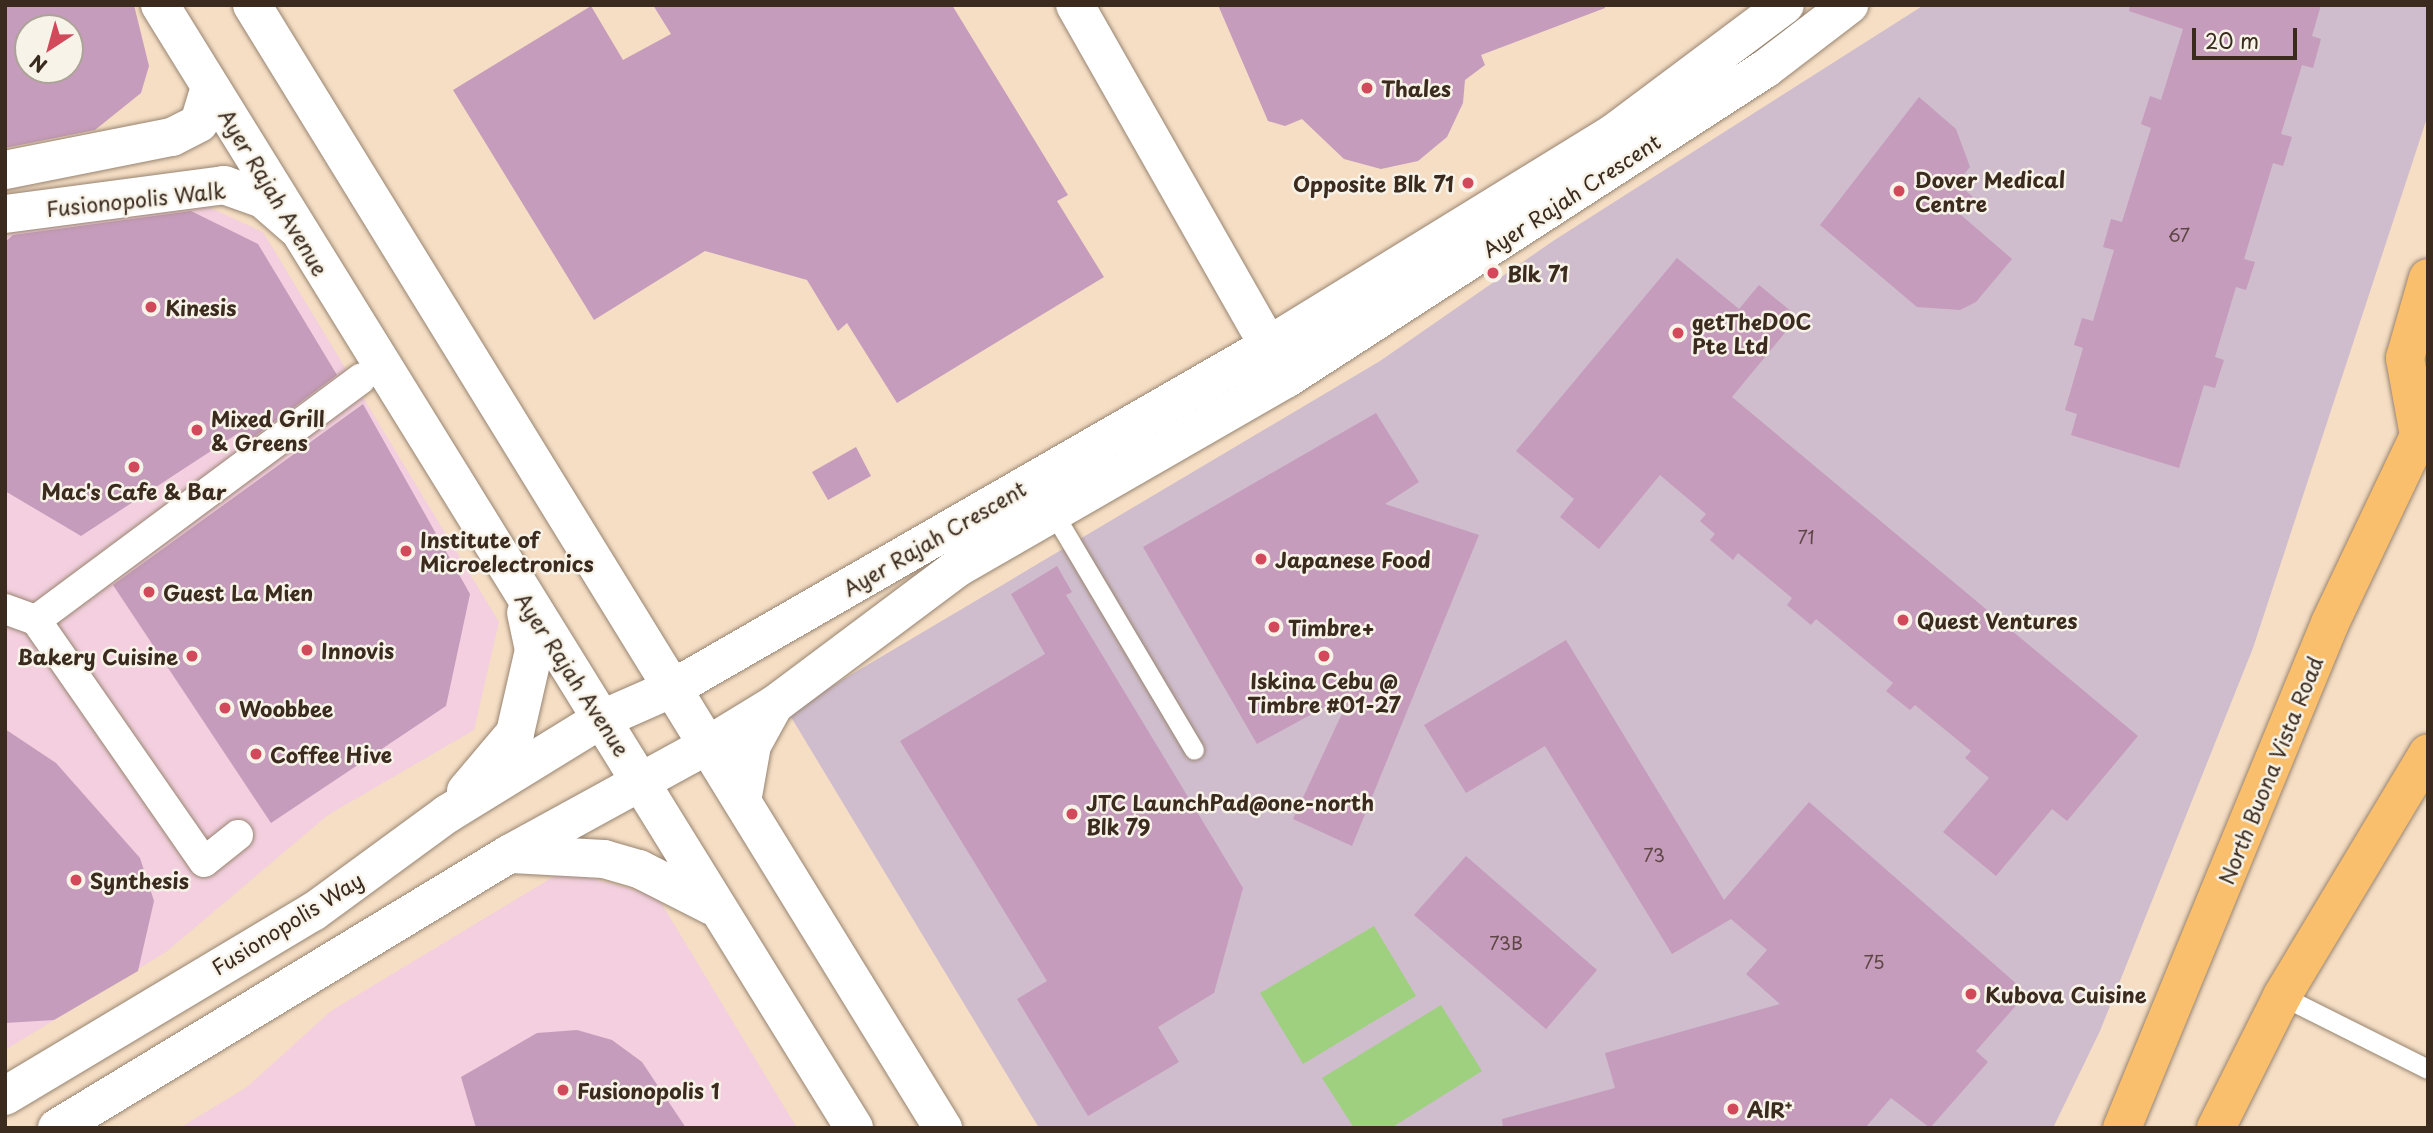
<!DOCTYPE html>
<meta charset="utf-8">
<style>
body{margin:0}
#map{position:relative;width:2433px;height:1133px;overflow:hidden;background:#f5dec4;font-family:"Playpen Sans",sans-serif}
div>[style]{position:absolute}
.built>*{inset:0;background:#f3cfdf}
.industrial>*{inset:0;background:#cfbdce}
.green>*{inset:0;background:#9ed07f}
.building>*{inset:0;background:#c59cbb}
.roads{filter:drop-shadow(0 0 2px #988471) drop-shadow(0 0 2px #988471)}
.service>*{height:19px;margin:-9.5px;padding:0 9.5px;transform-origin:9.5px;border-radius:9.5px;background:#fff}
.pedestrian>*{height:30px;margin:-15px;padding:0 15px;transform-origin:15px;border-radius:15px;background:#fff}
.minor>*{height:38px;margin:-19px;padding:0 19px;transform-origin:19px;border-radius:19px;background:#fff}
.tertiary>*{height:38px;margin:-19px;padding:0 19px;transform-origin:19px;border-radius:19px;background:#fff}
.primary>*{height:38px;margin:-19px;padding:0 19px;transform-origin:19px;border-radius:19px;background:#f9bf6d}
.motorway>*{height:38px;margin:-19px;padding:0 19px;transform-origin:19px;border-radius:19px;background:#f9bf6d}
.dots>*{width:19px;height:19px;translate:-50% -50%;box-sizing:border-box;border:4px solid #f7f3e8;border-radius:50%}
span{translate:-50% -50%;white-space:nowrap;text-align:center;line-height:1.15;-webkit-text-stroke:5px #f7f3e8;paint-order:stroke}
.number-label{font-size:18px;color:#5e4645}
.number-label span{-webkit-text-stroke-width:0}
.poi-label{font-size:21px;color:#3b2a1e;font-weight:700}
.left{translate:0 -50%;text-align:left}
.right{translate:-100% -50%;text-align:right}
.street-label{font-size:21px;color:#3b2a1e}
.frame{position:absolute;inset:0;border:7px solid #3b2a1e;pointer-events:none}
.north{position:absolute;left:14px;top:14px;width:70px;height:70px;box-sizing:border-box;background:#f7f3e8;border:2px solid #aca397;border-radius:50%;rotate:216deg;font-size:19px;font-weight:700;line-height:28px;text-align:center;color:#3b2a1e}
.north::after{content:'';display:block;margin:auto;width:24px;height:32px;background:#d1495b;clip-path:polygon(50% 0,100% 100%,50% 72%,0 100%)}
.scale{position:absolute;left:2192px;top:28px;width:105px;height:32px;box-sizing:border-box;border:4px solid #3b2a1e;border-top:0;padding-left:9px;font-size:21px;line-height:24px;white-space:nowrap;color:#3b2a1e;-webkit-text-stroke:5px #f7f3e8;paint-order:stroke}
</style>
<div id="map">
<div class="built">
<i style="clip-path:polygon(171px 190px,263px 232px,499px 622px,474px 730px,328px 815px,166px 952px,5px 1050px,5px 239px,23px 219px)"></i>
<i style="clip-path:polygon(563px 871px,657px 896px,797px 1128px,180px 1128px,247px 1087px,331px 1011px)"></i>
</div>
<div class="industrial">
<i style="clip-path:polygon(1924px 5px,2428px 5px,2428px 115px,2253px 648px,2100px 1031px,2053px 1128px,1039px 1128px,788px 712px,1380px 361px,1553px 241px)"></i>
</div>
<div class="green">
<i style="clip-path:polygon(1374px 926px,1416px 996px,1303px 1064px,1260px 993px)"></i>
<i style="clip-path:polygon(1441px 1005px,1482px 1071px,1391px 1128px,1354px 1128px,1322px 1078px)"></i>
</div>
<div class="building">
<i style="clip-path:polygon(evenodd,5px 5px,134px 5px,149px 66px,141px 93px,95px 130px,5px 148px,5px 5px,28px 28px,70px 28px,70px 70px,28px 70px,28px 28px)"></i>
<i style="clip-path:polygon(653px 5px,952px 5px,1068px 195px,1057px 201px,1104px 277px,897px 403px,847px 323px,838px 331px,807px 280px,705px 251px,594px 320px,453px 90px,591px 6px,623px 60px,671px 34px)"></i>
<i style="clip-path:polygon(1218px 5px,1605px 5px,1605px 8px,1481px 55px,1485px 65px,1465px 80px,1463px 103px,1447px 137px,1418px 161px,1381px 169px,1344px 159px,1302px 119px,1285px 126px,1268px 121px)"></i>
<i style="clip-path:polygon(2130px 5px,2321px 5px,2312px 36px,2321px 39px,2313px 68px,2302px 65px,2281px 134px,2292px 137px,2283px 166px,2273px 163px,2244px 259px,2255px 262px,2246px 290px,2236px 287px,2215px 357px,2224px 360px,2215px 388px,2204px 385px,2179px 468px,2071px 435px,2077px 414px,2065px 410px,2083px 348px,2074px 345px,2082px 318px,2093px 321px,2114px 250px,2103px 247px,2111px 219px,2122px 222px,2151px 128px,2141px 124px,2150px 96px,2161px 100px,2183px 29px,2129px 11px)"></i>
<i style="clip-path:polygon(1919px 97px,1956px 129px,1970px 167px,1957px 183px,1974px 198px,1961px 215px,2012px 259px,1976px 302px,1960px 310px,1917px 307px,1820px 225px)"></i>
<i style="clip-path:polygon(191px 211px,258px 244px,337px 375px,247px 442px,240px 432px,81px 536px,5px 491px,5px 242px,13px 235px)"></i>
<i style="clip-path:polygon(1677px 258px,1739px 309px,1759px 285px,1798px 317px,1732px 397px,2138px 736px,2067px 821px,2052px 809px,1996px 876px,1943px 832px,1989px 778px,1965px 758px,1971px 751px,1915px 705px,1910px 710px,1886px 691px,1893px 683px,1816px 619px,1811px 625px,1787px 605px,1792px 598px,1738px 553px,1733px 560px,1710px 540px,1715px 534px,1700px 521px,1706px 514px,1660px 475px,1599px 549px,1560px 517px,1574px 499px,1516px 451px)"></i>
<i style="clip-path:polygon(363px 404px,470px 594px,446px 706px,271px 823px,113px 585px)"></i>
<i style="clip-path:polygon(1376px 413px,1419px 482px,1385px 504px,1479px 535px,1352px 846px,1293px 819px,1352px 692px,1257px 744px,1143px 547px)"></i>
<i style="clip-path:polygon(856px 447px,871px 476px,828px 500px,812px 472px)"></i>
<i style="clip-path:polygon(1057px 566px,1072px 592px,1066px 595px,1243px 888px,1214px 993px,1158px 1027px,1179px 1062px,1088px 1116px,1017px 999px,1047px 981px,900px 741px,1045px 654px,1011px 594px)"></i>
<i style="clip-path:polygon(1566px 640px,1724px 900px,1809px 802px,2027px 993px,1976px 1051px,1988px 1062px,1930px 1128px,1891px 1098px,1865px 1128px,1503px 1128px,1502px 1119px,1615px 1088px,1605px 1053px,1780px 1004px,1746px 974px,1767px 950px,1731px 919px,1672px 954px,1545px 746px,1466px 793px,1424px 725px)"></i>
<i style="clip-path:polygon(5px 729px,56px 763px,140px 858px,154px 901px,138px 971px,54px 1020px,5px 1023px)"></i>
<i style="clip-path:polygon(1466px 856px,1597px 970px,1546px 1029px,1414px 915px)"></i>
<i style="clip-path:polygon(577px 1030px,612px 1040px,642px 1062px,686px 1128px,476px 1128px,461px 1077px,537px 1033px)"></i>
</div>
<div class="roads">
<div class="service">
<i style="left:1054px;top:514px;width:274px;rotate:59.3deg"></i>
<i style="left:2282px;top:996px;width:163px;rotate:26.6deg"></i>
</div>
<div class="pedestrian">
<i style="left:5px;top:609px;width:33px;rotate:20deg"></i>
<i style="left:238px;top:835px;width:43px;rotate:141.5deg"></i>
<i style="left:204px;top:862px;width:295px;rotate:-124.8deg"></i>
<i style="left:36px;top:620px;width:405px;rotate:-36.6deg"></i>
</div>
<div class="minor">
<i style="left:1075px;top:5px;width:417px;rotate:60.4deg"></i>
<i style="left:5px;top:170px;width:170px;rotate:-11.2deg"></i>
<i style="left:172px;top:137px;width:30px;rotate:-27deg"></i>
<i style="left:199px;top:123px;width:37px;rotate:-73deg"></i>
<i style="left:5px;top:214px;width:221px;rotate:-7.5deg"></i>
<i style="left:224px;top:185px;width:41px;rotate:19.7deg"></i>
<i style="left:263px;top:199px;width:43px;rotate:41.2deg"></i>
<i style="left:675px;top:687px;width:682px;rotate:-29.91deg"></i>
<i style="left:1266px;top:347px;width:410px;rotate:-31.6deg"></i>
<i style="left:1615px;top:132px;width:212px;rotate:-36.8deg"></i>
<i style="left:710px;top:744px;width:75px;rotate:-31.4deg"></i>
<i style="left:774px;top:705px;width:229px;rotate:-36.8deg"></i>
<i style="left:957px;top:568px;width:379px;rotate:-29.9deg"></i>
<i style="left:1286px;top:379px;width:571px;rotate:-32.91deg"></i>
<i style="left:1765px;top:69px;width:106px;rotate:-37.3deg"></i>
<i style="left:743px;top:796px;width:52px;rotate:-80deg"></i>
<i style="left:752px;top:745px;width:43px;rotate:-61.1deg"></i>
</div>
<div class="tertiary">
<i style="left:160px;top:5px;width:1320px;rotate:58.28deg"></i>
<i style="left:252px;top:5px;width:1319px;rotate:58.4deg"></i>
<i style="left:466px;top:791px;width:76px;rotate:-49.8deg"></i>
<i style="left:515px;top:733px;width:85px;rotate:-77.1deg"></i>
<i style="left:534px;top:650px;width:38px;rotate:-102deg"></i>
<i style="left:512px;top:854px;width:92px;rotate:3.1deg"></i>
<i style="left:604px;top:859px;width:36px;rotate:16deg"></i>
<i style="left:639px;top:869px;width:82px;rotate:26.9deg"></i>
<i style="left:5px;top:1096px;width:359px;rotate:-30.9deg"></i>
<i style="left:313px;top:912px;width:166px;rotate:-36.2deg"></i>
<i style="left:447px;top:814px;width:177px;rotate:-31.6deg"></i>
<i style="left:598px;top:721px;width:84px;rotate:-23.8deg"></i>
<i style="left:57px;top:1128px;width:529px;rotate:-31.22deg"></i>
<i style="left:509px;top:854px;width:229px;rotate:-28.7deg"></i>
</div>
<div class="primary">
<i style="left:2122px;top:1128px;width:546px;rotate:-67.61deg"></i>
<i style="left:2330px;top:623px;width:228px;rotate:-64.6deg"></i>
<i style="left:2216px;top:1128px;width:148px;rotate:-63.4deg"></i>
<i style="left:2282px;top:996px;width:283px;rotate:-59deg"></i>
</div>
<div class="motorway">
<i style="left:2419px;top:436px;width:79px;rotate:-100.2deg"></i>
<i style="left:2405px;top:358px;width:83px;rotate:-74deg"></i>
</div>
</div>
<div class="dots">
<i style="left:1367px;top:88px;background:#d1495b"></i>
<i style="left:1468px;top:183px;background:#d1495b"></i>
<i style="left:1899px;top:191px;background:#d1495b"></i>
<i style="left:1493px;top:273px;background:#d1495b"></i>
<i style="left:151px;top:307px;background:#d1495b"></i>
<i style="left:1678px;top:333px;background:#d1495b"></i>
<i style="left:197px;top:430px;background:#d1495b"></i>
<i style="left:134px;top:467px;background:#d1495b"></i>
<i style="left:406px;top:551px;background:#d1495b"></i>
<i style="left:1261px;top:559px;background:#d1495b"></i>
<i style="left:149px;top:592px;background:#d1495b"></i>
<i style="left:1903px;top:620px;background:#d1495b"></i>
<i style="left:1274px;top:627px;background:#d1495b"></i>
<i style="left:307px;top:650px;background:#d1495b"></i>
<i style="left:192px;top:656px;background:#d1495b"></i>
<i style="left:1324px;top:656px;background:#d1495b"></i>
<i style="left:225px;top:708px;background:#d1495b"></i>
<i style="left:256px;top:754px;background:#d1495b"></i>
<i style="left:1072px;top:814px;background:#d1495b"></i>
<i style="left:76px;top:880px;background:#d1495b"></i>
<i style="left:1971px;top:994px;background:#d1495b"></i>
<i style="left:563px;top:1090px;background:#d1495b"></i>
<i style="left:1733px;top:1109px;background:#d1495b"></i>
</div>
<div class="number-label">
<span style="left:2179px;top:235px">67</span>
<span style="left:1806px;top:537px">71</span>
<span style="left:1654px;top:855px">73</span>
<span style="left:1506px;top:943px">73B</span>
<span style="left:1874px;top:962px">75</span>
</div>
<div class="poi-label">
<span class="left" style="left:1381px;top:88px">Thales</span>
<span class="left" style="left:1915px;top:191px">Dover Medical<br>Centre</span>
<span class="right" style="left:1454px;top:183px">Opposite Blk 71</span>
<span class="left" style="left:1507px;top:273px">Blk 71</span>
<span class="left" style="left:165px;top:307px">Kinesis</span>
<span class="left" style="left:1692px;top:333px">getTheDOC<br>Pte Ltd</span>
<span class="left" style="left:211px;top:430px">Mixed Grill<br>&amp; Greens</span>
<span style="left:134px;top:491px">Mac's Cafe &amp; Bar</span>
<span class="left" style="left:420px;top:551px">Institute of<br>Microelectronics</span>
<span class="left" style="left:1275px;top:559px">Japanese Food</span>
<span class="left" style="left:163px;top:592px">Guest La Mien</span>
<span class="left" style="left:1917px;top:620px">Quest Ventures</span>
<span class="left" style="left:1288px;top:627px">Timbre+</span>
<span class="left" style="left:321px;top:650px">Innovis</span>
<span class="right" style="left:178px;top:656px">Bakery Cuisine</span>
<span style="left:1324px;top:692px">Iskina Cebu @<br>Timbre #01-27</span>
<span class="left" style="left:239px;top:708px">Woobbee</span>
<span class="left" style="left:270px;top:754px">Coffee Hive</span>
<span class="left" style="left:1086px;top:814px">JTC LaunchPad@one-north<br>Blk 79</span>
<span class="left" style="left:90px;top:880px">Synthesis</span>
<span class="left" style="left:1985px;top:994px">Kubova Cuisine</span>
<span class="left" style="left:577px;top:1090px">Fusionopolis 1</span>
<span class="left" style="left:1747px;top:1109px">AIR⁺</span>
</div>
<div class="street-label">
<span style="left:274px;top:192px;rotate:59deg">Ayer Rajah Avenue</span>
<span style="left:1571px;top:195px;rotate:-33deg">Ayer Rajah Crescent</span>
<span style="left:136px;top:199px;rotate:-6deg">Fusionopolis Walk</span>
<span style="left:934px;top:538px;rotate:-30deg">Ayer Rajah Crescent</span>
<span style="left:573px;top:674px;rotate:57deg">Ayer Rajah Avenue</span>
<span style="left:2270px;top:770px;rotate:-68deg">North Buona Vista Road</span>
<span style="left:287px;top:923px;rotate:-32deg">Fusionopolis Way</span>
</div>
<div class="frame"></div>
<div class="north">N</div>
<div class="scale">20 m</div>
</div>
